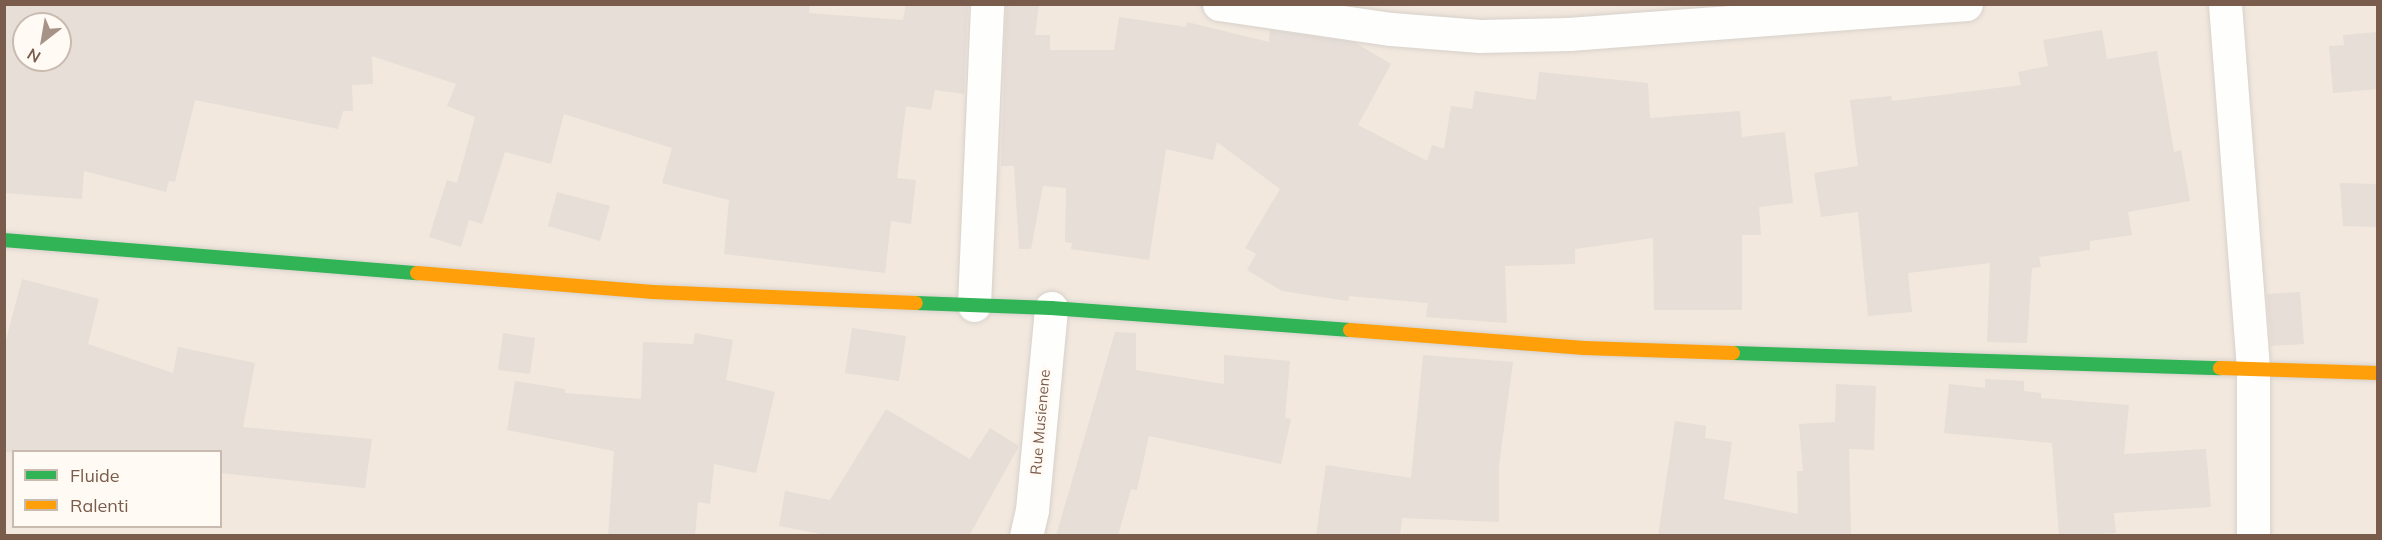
<!DOCTYPE html>
<style>
body{margin:0}
#map{position:relative;width:2382px;height:540px;overflow:hidden;background:#f9f5f0;font-family:Mulish,sans-serif}
div>[style]{position:absolute}
.residential>*{inset:0;background:#f2e8de}
.building>*{inset:0;background:#e6ded7}
.roads{filter:drop-shadow(0 0 2px #d7d1cb) drop-shadow(0 0 2px #d7d1cb)}
.street>*{height:33px;margin:-16.5px;padding:0 16.5px;transform-origin:16.5px;border-radius:16.5px;background:#fefefd}
.fast>*{height:14px;margin:-7px;padding:0 7px;transform-origin:7px;border-radius:7px;background:#30b455}
.slow>*{height:14px;margin:-7px;padding:0 7px;transform-origin:7px;border-radius:7px;background:#ff9f0a}
span{translate:-50% -50%;white-space:nowrap;text-align:center;line-height:1.15;-webkit-text-stroke:6px #fffaf3;paint-order:stroke}
.street-label{font-size:15px;color:#7a5c4d}
.frame{position:absolute;inset:0;border:6px solid #7a5c4d;pointer-events:none}
.legend{position:absolute;left:12px;top:450px;width:210px;height:78px;box-sizing:border-box;background:#fffaf3;border:2px solid #cabbb1;margin:0;padding:8px 10px;list-style:none;font-size:18px;color:#7a5c4d}
.legend li{display:flex;align-items:center;gap:12px;height:30px}
.legend b{width:30px;border:2px solid #cabbb1}
.north{position:absolute;left:12px;top:12px;width:60px;height:60px;box-sizing:border-box;background:#fffaf3;border:2px solid #cabbb1;border-radius:50%;rotate:211deg;font-size:16px;font-weight:700;line-height:24px;text-align:center;color:#7a5c4d}
.north::after{content:'';display:block;margin:auto;width:21px;height:27px;background:#a69286;clip-path:polygon(50% 0,100% 100%,50% 72%,0 100%)}
</style>
<div id="map">
<div class="residential">
<i style="clip-path:polygon(evenodd,5px 5px,2377px 5px,2377px 535px,5px 535px,5px 5px,24px 24px,60px 24px,60px 60px,24px 60px,24px 24px,5px 5px,14px 452px,220px 452px,220px 526px,14px 526px,14px 452px)"></i>
</div>
<div class="building">
<i style="clip-path:polygon(evenodd,4px 4px,810px 4px,809px 13px,903px 20px,906px 4px,968px 4px,964px 94px,935px 90px,931px 110px,906px 106px,897px 178px,916px 180px,911px 224px,891px 221px,885px 273px,724px 254px,729px 200px,662px 183px,672px 148px,564px 114px,551px 164px,505px 152px,482px 224px,469px 220px,461px 247px,429px 237px,447px 180px,457px 183px,475px 117px,447px 106px,456px 84px,372px 56px,373px 84px,352px 85px,353px 111px,343px 111px,338px 129px,195px 100px,175px 182px,169px 181px,166px 192px,84px 171px,82px 199px,4px 193px,4px 4px,24px 24px,60px 24px,60px 60px,24px 60px,24px 24px)"></i>
<i style="clip-path:polygon(1006px 4px,1039px 4px,1035px 35px,1050px 35px,1050px 50px,1114px 50px,1119px 17px,1186px 27px,1187px 22px,1269px 42px,1270px 30px,1354px 42px,1391px 64px,1358px 125px,1427px 161px,1432px 145px,1444px 149px,1451px 106px,1472px 109px,1475px 91px,1536px 100px,1539px 72px,1648px 83px,1650px 118px,1740px 111px,1742px 137px,1785px 132px,1793px 203px,1759px 207px,1761px 235px,1742px 235px,1742px 310px,1654px 310px,1653px 238px,1575px 249px,1575px 264px,1505px 266px,1507px 323px,1426px 317px,1428px 303px,1349px 296px,1348px 301px,1282px 291px,1247px 270px,1256px 254px,1245px 248px,1280px 189px,1217px 142px,1213px 160px,1166px 149px,1149px 260px,1071px 249px,1072px 243px,1065px 242px,1066px 188px,1043px 186px,1031px 249px,1019px 249px,1014px 166px,1001px 166px)"></i>
<i style="clip-path:polygon(2102px 30px,2107px 59px,2157px 51px,2174px 152px,2181px 150px,2190px 201px,2128px 212px,2132px 235px,2090px 241px,2090px 250px,2039px 257px,2041px 267px,2032px 268px,2027px 343px,1987px 342px,1990px 263px,1908px 273px,1912px 312px,1868px 316px,1858px 212px,1821px 217px,1814px 173px,1858px 166px,1850px 100px,1891px 96px,1892px 101px,2021px 85px,2018px 72px,2048px 66px,2043px 40px)"></i>
<i style="clip-path:polygon(2378px 32px,2378px 89px,2333px 93px,2329px 46px,2344px 45px,2343px 35px)"></i>
<i style="clip-path:polygon(2340px 183px,2378px 184px,2378px 227px,2343px 226px)"></i>
<i style="clip-path:polygon(557px 192px,610px 206px,600px 241px,548px 226px)"></i>
<i style="clip-path:polygon(22px 279px,99px 299px,88px 344px,173px 373px,178px 347px,255px 363px,243px 427px,372px 439px,365px 488px,220px 473px,220px 452px,4px 452px,4px 348px)"></i>
<i style="clip-path:polygon(2300px 292px,2304px 344px,2271px 346px,2267px 294px)"></i>
<i style="clip-path:polygon(852px 328px,906px 336px,899px 381px,845px 373px)"></i>
<i style="clip-path:polygon(1115px 332px,1136px 333px,1136px 370px,1224px 384px,1224px 355px,1290px 361px,1285px 418px,1291px 419px,1281px 464px,1149px 436px,1137px 490px,1131px 489px,1118px 536px,1056px 536px)"></i>
<i style="clip-path:polygon(503px 333px,535px 338px,530px 374px,498px 370px)"></i>
<i style="clip-path:polygon(695px 333px,733px 340px,726px 380px,775px 392px,756px 473px,714px 464px,710px 504px,698px 502px,695px 536px,608px 536px,614px 451px,507px 430px,515px 381px,565px 389px,565px 393px,641px 399px,643px 342px,693px 344px)"></i>
<i style="clip-path:polygon(1423px 355px,1513px 362px,1499px 465px,1499px 522px,1402px 518px,1400px 536px,1316px 536px,1326px 465px,1411px 478px)"></i>
<i style="clip-path:polygon(1985px 379px,2024px 381px,2024px 391px,2041px 393px,2041px 398px,2129px 405px,2124px 454px,2206px 449px,2211px 507px,2114px 513px,2116px 533px,2059px 536px,2052px 443px,1944px 433px,1949px 384px,1985px 388px)"></i>
<i style="clip-path:polygon(1836px 384px,1876px 386px,1874px 450px,1849px 449px,1851px 536px,1658px 536px,1675px 421px,1706px 426px,1705px 438px,1732px 442px,1724px 499px,1798px 514px,1797px 471px,1803px 471px,1799px 424px,1835px 422px)"></i>
<i style="clip-path:polygon(886px 409px,970px 459px,990px 428px,1019px 446px,969px 536px,831px 536px,779px 526px,785px 491px,830px 500px)"></i>
</div>
<div class="roads">
<div class="street">
<i style="left:1219px;top:4px;width:174px;rotate:8.3deg"></i>
<i style="left:1391px;top:29px;width:89px;rotate:4.5deg"></i>
<i style="left:1480px;top:36px;width:89px;rotate:-1.3deg"></i>
<i style="left:1569px;top:34px;width:398px;rotate:-4.3deg"></i>
<i style="left:2225px;top:4px;width:366px;rotate:85.6deg"></i>
<i style="left:2253px;top:369px;width:167px;rotate:90deg"></i>
<i style="left:974px;top:305px;width:301px;rotate:-87.5deg"></i>
<i style="left:1026px;top:536px;width:27px;rotate:-77deg"></i>
<i style="left:1032px;top:510px;width:203px;rotate:-84.6deg"></i>
</div>
<div class="fast">
<i style="left:4px;top:240px;width:414px;rotate:4.6deg"></i>
<i style="left:916px;top:303px;width:135px;rotate:2.1deg"></i>
<i style="left:1051px;top:308px;width:300px;rotate:4.2deg"></i>
<i style="left:1733px;top:353px;width:487px;rotate:1.8deg"></i>
</div>
<div class="slow">
<i style="left:417px;top:273px;width:237px;rotate:4.6deg"></i>
<i style="left:653px;top:292px;width:263px;rotate:2.4deg"></i>
<i style="left:1350px;top:330px;width:235px;rotate:4.4deg"></i>
<i style="left:1584px;top:348px;width:149px;rotate:1.9deg"></i>
<i style="left:2220px;top:368px;width:158px;rotate:1.8deg"></i>
</div>
</div>
<div class="street-label">
<span style="left:1040px;top:422px;rotate:-85deg">Rue Musienene</span>
</div>
<div class="frame"></div>
<ul class="legend">
<li><b style="height:8px;background:#30b455"></b>Fluide</li>
<li><b style="height:8px;background:#ff9f0a"></b>Ralenti</li>
</ul>
<div class="north">N</div>
</div>
